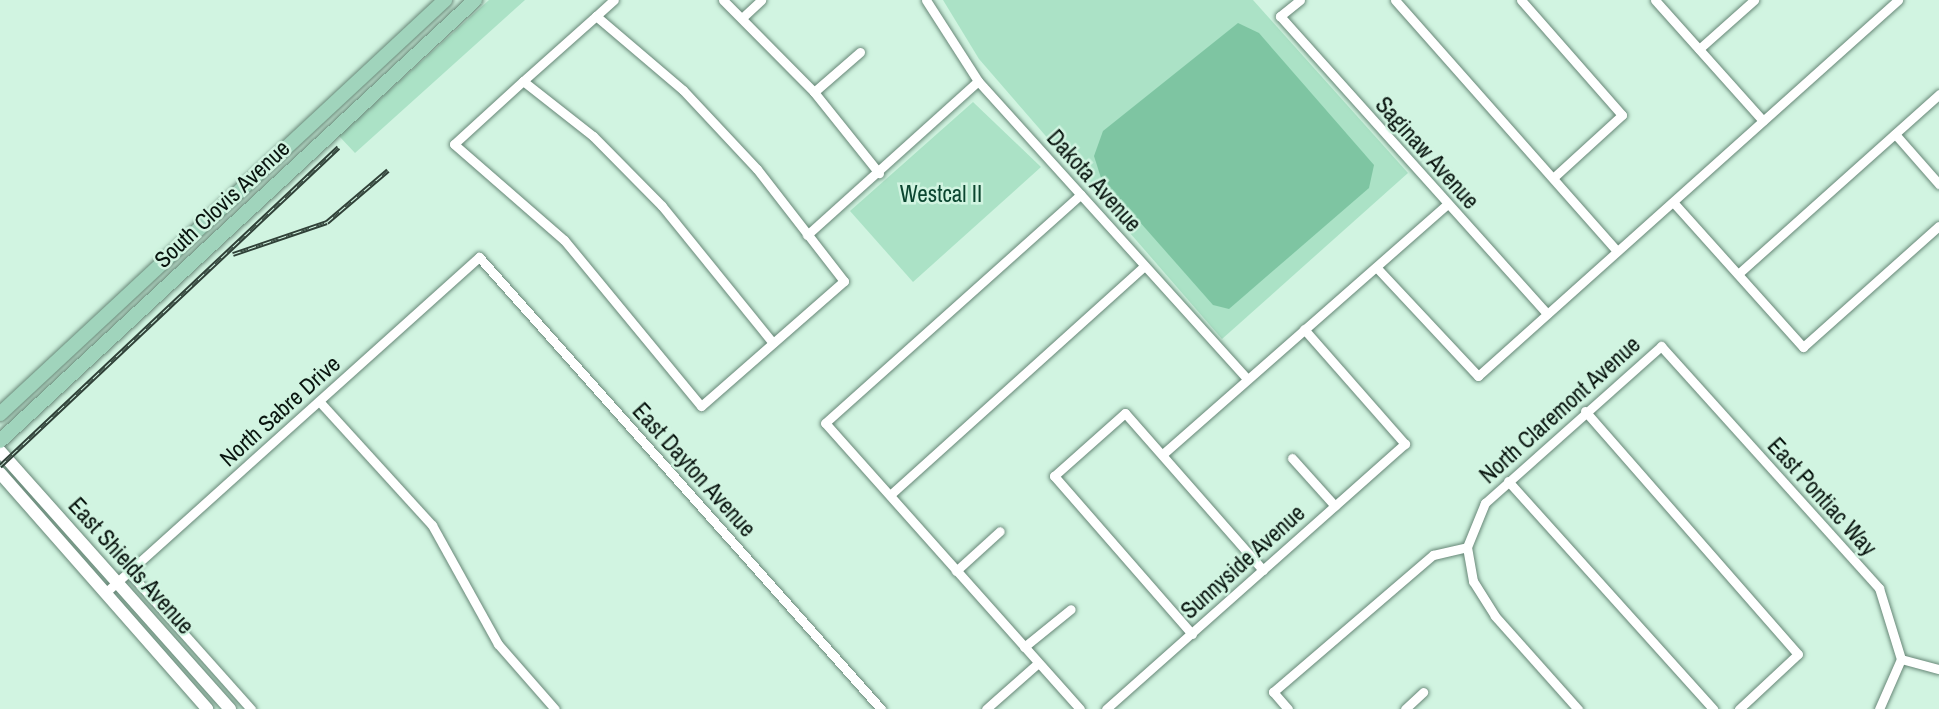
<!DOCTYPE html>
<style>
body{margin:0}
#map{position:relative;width:1939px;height:709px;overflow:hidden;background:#d1f4e1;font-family:"Archivo Narrow",sans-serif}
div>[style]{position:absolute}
.green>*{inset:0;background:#abe2c6}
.water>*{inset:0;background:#7ec5a2}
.roads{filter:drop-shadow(0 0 2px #678777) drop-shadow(0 0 2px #678777)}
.minor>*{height:9px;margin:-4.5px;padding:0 4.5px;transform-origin:4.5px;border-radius:4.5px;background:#fff}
.secondary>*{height:12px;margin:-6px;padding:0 6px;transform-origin:6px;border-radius:6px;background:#fff}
.primary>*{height:14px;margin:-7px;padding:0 7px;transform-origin:7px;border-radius:7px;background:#a0d4bc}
.rail>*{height:5px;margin-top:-2.5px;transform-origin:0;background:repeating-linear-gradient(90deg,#d1f4e1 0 8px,#304138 0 16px);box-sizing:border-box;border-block:2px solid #304138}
span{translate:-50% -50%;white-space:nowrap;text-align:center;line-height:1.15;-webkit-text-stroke:5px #d1f4e1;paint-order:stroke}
.street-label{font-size:23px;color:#09150f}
.park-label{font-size:23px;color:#0b4630}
</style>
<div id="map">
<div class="green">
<i style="clip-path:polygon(489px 0,525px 0,355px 153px,339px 136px)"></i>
<i style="clip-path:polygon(943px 0,1253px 0,1408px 173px,1222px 339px,979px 59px)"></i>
<i style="clip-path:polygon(973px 102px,1041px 167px,913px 282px,850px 211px)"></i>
</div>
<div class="water">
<i style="clip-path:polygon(1238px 23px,1259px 33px,1374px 165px,1369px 188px,1229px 309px,1213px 305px,1101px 178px,1094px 156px,1103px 131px)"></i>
</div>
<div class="roads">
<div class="minor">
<i style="left:723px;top:0;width:129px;rotate:45.3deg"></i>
<i style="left:814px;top:92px;width:104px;rotate:51.3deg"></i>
<i style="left:926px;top:0;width:96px;rotate:57.3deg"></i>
<i style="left:978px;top:81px;width:400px;rotate:47.9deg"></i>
<i style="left:1300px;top:0;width:26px;rotate:141deg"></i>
<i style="left:1280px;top:16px;width:400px;rotate:48.1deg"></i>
<i style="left:1395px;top:0;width:335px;rotate:48.5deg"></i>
<i style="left:1521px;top:0;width:153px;rotate:48.7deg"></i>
<i style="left:1622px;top:115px;width:92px;rotate:137.6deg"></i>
<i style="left:1655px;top:0;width:162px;rotate:48.2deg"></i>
<i style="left:596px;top:16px;width:114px;rotate:40.4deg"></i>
<i style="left:683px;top:90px;width:108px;rotate:46.9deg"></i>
<i style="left:757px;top:169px;width:142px;rotate:52.2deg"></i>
<i style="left:844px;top:281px;width:190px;rotate:138.8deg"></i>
<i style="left:701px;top:406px;width:215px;rotate:-129.5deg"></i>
<i style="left:564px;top:240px;width:146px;rotate:-138.9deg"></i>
<i style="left:454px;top:144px;width:93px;rotate:-42.4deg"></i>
<i style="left:523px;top:81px;width:98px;rotate:-41.7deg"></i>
<i style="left:596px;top:16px;width:24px;rotate:-42deg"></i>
<i style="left:743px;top:17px;width:25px;rotate:-43deg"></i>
<i style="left:1699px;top:49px;width:74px;rotate:-41.7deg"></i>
<i style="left:523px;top:81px;width:89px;rotate:38.2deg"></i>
<i style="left:593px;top:136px;width:98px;rotate:45.4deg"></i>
<i style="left:662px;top:206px;width:176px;rotate:51deg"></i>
<i style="left:814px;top:92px;width:61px;rotate:-41deg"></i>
<i style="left:1895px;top:134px;width:67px;rotate:48.7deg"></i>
<i style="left:1673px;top:202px;width:195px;rotate:48.1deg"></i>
<i style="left:1803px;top:347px;width:182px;rotate:-41.7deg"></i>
<i style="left:807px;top:235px;width:230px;rotate:-42deg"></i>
<i style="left:1377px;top:268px;width:148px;rotate:46.9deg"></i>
<i style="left:1478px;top:376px;width:564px;rotate:-41.84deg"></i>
<i style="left:1738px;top:274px;width:270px;rotate:-41.8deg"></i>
<i style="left:319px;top:401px;width:168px;rotate:47.7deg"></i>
<i style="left:432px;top:525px;width:136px;rotate:61deg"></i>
<i style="left:498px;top:644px;width:86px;rotate:48.8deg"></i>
<i style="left:1585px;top:411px;width:323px;rotate:48.8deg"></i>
<i style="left:1798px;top:654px;width:81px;rotate:137deg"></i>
<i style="left:1164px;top:453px;width:377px;rotate:-41.3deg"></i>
<i style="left:1292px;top:458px;width:64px;rotate:48.1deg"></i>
<i style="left:1508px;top:481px;width:307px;rotate:48deg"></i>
<i style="left:890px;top:495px;width:342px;rotate:-42deg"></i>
<i style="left:1467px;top:547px;width:48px;rotate:-67.8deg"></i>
<i style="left:1485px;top:503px;width:236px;rotate:-41.7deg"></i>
<i style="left:1661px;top:346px;width:326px;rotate:48deg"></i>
<i style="left:1879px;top:588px;width:74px;rotate:72.8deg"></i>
<i style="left:1901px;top:659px;width:55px;rotate:113.7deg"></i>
<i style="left:1467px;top:547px;width:35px;rotate:80deg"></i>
<i style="left:1473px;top:581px;width:41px;rotate:57.8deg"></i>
<i style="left:1495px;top:616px;width:125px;rotate:48.3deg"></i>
<i style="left:128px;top:571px;width:185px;rotate:48.3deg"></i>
<i style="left:956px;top:571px;width:59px;rotate:-42.3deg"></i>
<i style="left:105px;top:593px;width:503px;rotate:-41.94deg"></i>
<i style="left:479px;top:257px;width:605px;rotate:48.35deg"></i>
<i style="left:1192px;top:634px;width:210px;rotate:-131.1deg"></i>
<i style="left:1054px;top:476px;width:95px;rotate:-41.6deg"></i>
<i style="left:1125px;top:413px;width:209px;rotate:48.7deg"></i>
<i style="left:1024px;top:647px;width:60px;rotate:-39deg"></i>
<i style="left:1901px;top:659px;width:39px;rotate:15deg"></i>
<i style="left:986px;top:709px;width:69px;rotate:-41.5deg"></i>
<i style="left:1080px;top:709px;width:383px;rotate:-131.7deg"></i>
<i style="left:825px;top:423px;width:343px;rotate:-41.8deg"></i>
<i style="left:1106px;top:709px;width:400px;rotate:-41.6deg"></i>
<i style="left:1405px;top:444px;width:153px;rotate:-131.3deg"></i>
<i style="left:1288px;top:709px;width:23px;rotate:-131deg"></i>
<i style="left:1273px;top:692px;width:211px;rotate:-40.6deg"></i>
<i style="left:1433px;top:555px;width:35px;rotate:-13deg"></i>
<i style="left:1405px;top:709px;width:25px;rotate:-43deg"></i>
</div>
<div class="secondary">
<i style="left:0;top:451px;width:346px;rotate:48.3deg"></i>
<i style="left:0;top:473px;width:314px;rotate:48.7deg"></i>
</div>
<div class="primary">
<i style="left:0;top:414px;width:608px;rotate:-42.93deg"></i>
<i style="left:0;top:441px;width:648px;rotate:-42.87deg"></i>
</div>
</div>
<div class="rail">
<i style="left:233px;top:254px;width:99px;rotate:-18.8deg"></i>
<i style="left:327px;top:222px;width:80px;rotate:-40.4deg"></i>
<i style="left:0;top:466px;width:465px;rotate:-43.3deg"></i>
</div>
<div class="street-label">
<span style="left:1427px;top:153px;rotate:48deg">Saginaw Avenue</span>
<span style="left:1094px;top:181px;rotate:48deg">Dakota Avenue</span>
<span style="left:222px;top:204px;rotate:-43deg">South Clovis Avenue</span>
<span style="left:1560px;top:410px;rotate:-42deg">North Claremont Avenue</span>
<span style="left:280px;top:411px;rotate:-42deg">North Sabre Drive</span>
<span style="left:694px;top:470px;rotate:48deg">East Dayton Avenue</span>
<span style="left:1822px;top:497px;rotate:48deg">East Pontiac Way</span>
<span style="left:1243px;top:562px;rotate:-42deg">Sunnyside Avenue</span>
<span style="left:131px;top:566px;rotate:48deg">East Shields Avenue</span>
</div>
<div class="park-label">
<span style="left:941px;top:194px">Westcal II</span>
</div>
</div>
